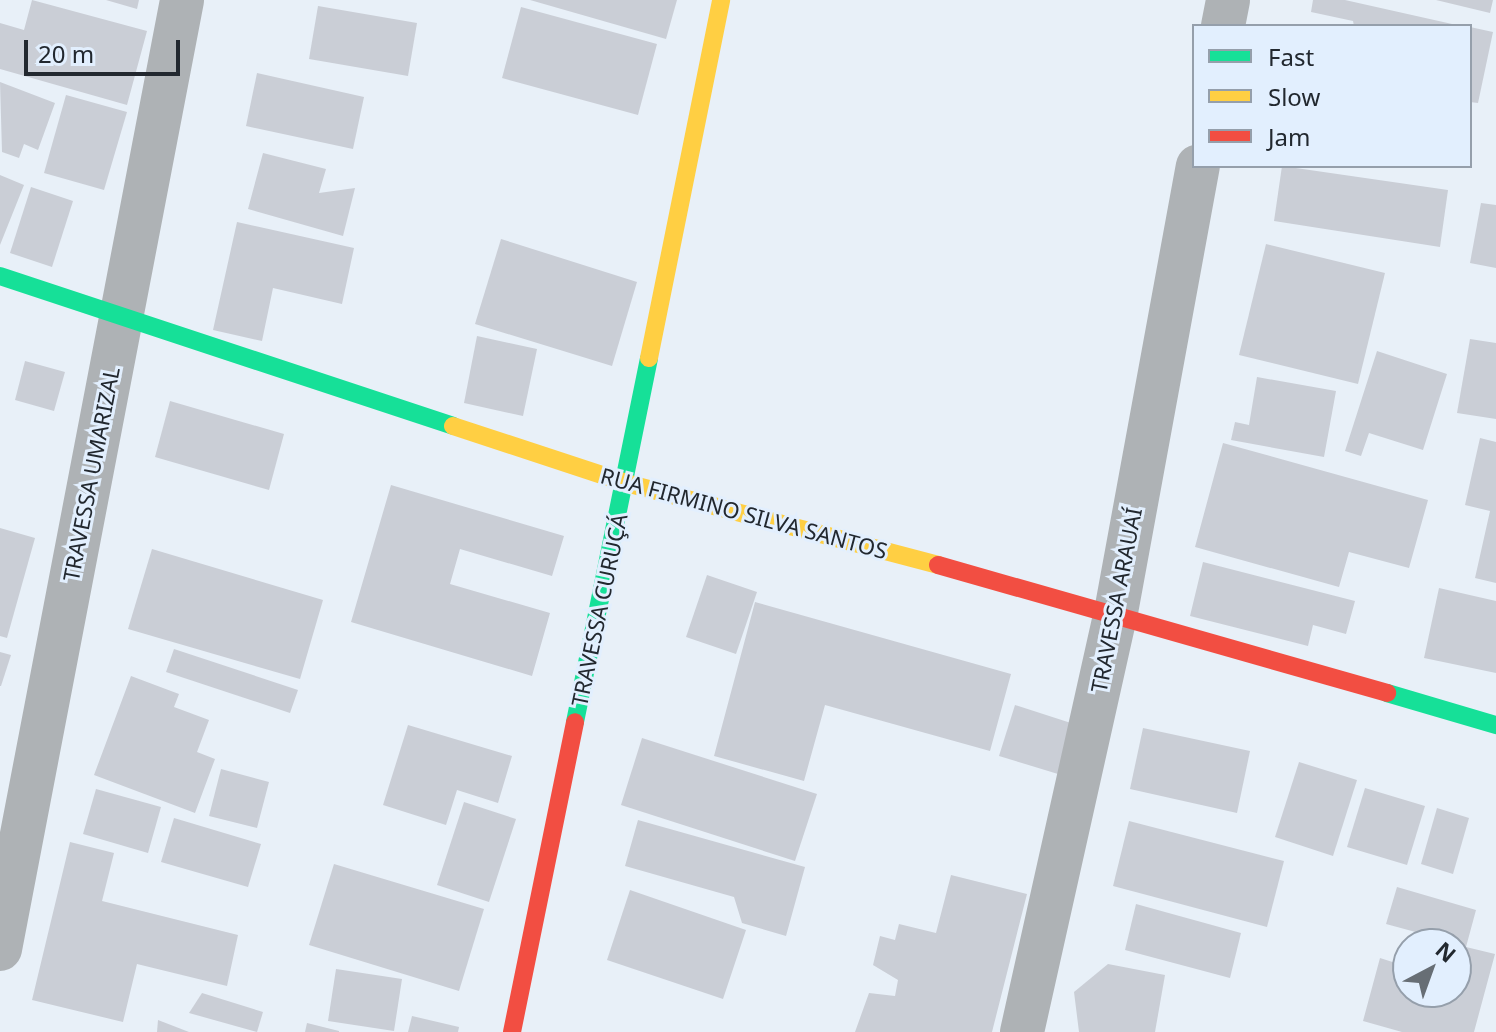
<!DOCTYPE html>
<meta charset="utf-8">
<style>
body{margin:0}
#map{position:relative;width:1496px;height:1032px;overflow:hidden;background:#e8f0f8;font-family:"Noto Sans",sans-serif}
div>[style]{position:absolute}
.building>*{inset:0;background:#caced6}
.street>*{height:44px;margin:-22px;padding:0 22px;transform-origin:22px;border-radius:22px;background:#aeb2b5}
.fast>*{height:18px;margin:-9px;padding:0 9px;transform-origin:9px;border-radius:9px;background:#16e098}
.slow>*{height:18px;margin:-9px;padding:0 9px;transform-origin:9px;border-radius:9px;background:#ffcf43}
.jam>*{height:18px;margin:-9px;padding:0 9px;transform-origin:9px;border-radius:9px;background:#f24e42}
span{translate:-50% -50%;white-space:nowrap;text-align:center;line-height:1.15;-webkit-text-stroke:6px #e2effe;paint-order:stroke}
.street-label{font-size:22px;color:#22282f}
.legend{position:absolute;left:1192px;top:24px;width:280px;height:144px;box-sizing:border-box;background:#e2effe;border:2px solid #959fab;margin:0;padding:10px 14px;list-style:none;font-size:24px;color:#22282f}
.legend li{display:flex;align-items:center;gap:16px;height:40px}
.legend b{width:40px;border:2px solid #959fab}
.north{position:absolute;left:1392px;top:928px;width:80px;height:80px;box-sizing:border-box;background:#e2effe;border:2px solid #959fab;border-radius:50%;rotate:41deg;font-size:22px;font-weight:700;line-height:32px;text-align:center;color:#22282f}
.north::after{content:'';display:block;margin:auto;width:28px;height:36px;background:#676e75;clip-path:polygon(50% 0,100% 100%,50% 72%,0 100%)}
.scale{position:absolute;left:24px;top:40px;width:156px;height:36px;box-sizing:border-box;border:4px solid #22282f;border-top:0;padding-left:10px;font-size:24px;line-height:28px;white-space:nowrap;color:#22282f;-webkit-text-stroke:6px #e2effe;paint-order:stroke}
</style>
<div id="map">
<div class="building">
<i style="clip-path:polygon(32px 0,147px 31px,127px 105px,0 69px,0 23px,24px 30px)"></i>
<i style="clip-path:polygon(106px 0,139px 0,137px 9px)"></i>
<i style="clip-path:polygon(530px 0,677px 0,666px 39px)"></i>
<i style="clip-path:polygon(1313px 0,1345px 0,1461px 26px,1354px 26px,1353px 21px,1311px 12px)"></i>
<i style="clip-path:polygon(1436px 0,1493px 0,1490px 13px)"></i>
<i style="clip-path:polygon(318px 6px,417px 23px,408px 76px,309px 59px)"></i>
<i style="clip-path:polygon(521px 7px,657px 44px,638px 115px,502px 78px)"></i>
<i style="clip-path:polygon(1470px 27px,1493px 32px,1478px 103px,1470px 102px)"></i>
<i style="clip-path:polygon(257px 73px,364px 97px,353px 149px,246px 126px)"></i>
<i style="clip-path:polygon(0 82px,55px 103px,38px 150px,24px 144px,19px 158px,2px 152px)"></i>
<i style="clip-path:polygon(66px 95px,127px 112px,104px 190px,44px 173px)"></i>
<i style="clip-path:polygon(263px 153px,326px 169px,319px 193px,355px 188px,343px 236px,248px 209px)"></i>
<i style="clip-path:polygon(1282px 166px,1448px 190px,1440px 247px,1274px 221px)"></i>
<i style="clip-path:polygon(0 175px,24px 185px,0 245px)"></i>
<i style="clip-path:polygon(31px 187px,73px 201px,52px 267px,10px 253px)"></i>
<i style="clip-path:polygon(1481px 203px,1496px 205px,1496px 268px,1470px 263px)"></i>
<i style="clip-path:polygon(237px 222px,354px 248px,342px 304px,273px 288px,262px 341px,213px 330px)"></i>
<i style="clip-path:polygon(501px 239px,637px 282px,612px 366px,475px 324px)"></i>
<i style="clip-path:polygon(1266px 244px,1385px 273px,1358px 384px,1239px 355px)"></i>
<i style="clip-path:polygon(477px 336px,537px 349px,523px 416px,464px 403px)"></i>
<i style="clip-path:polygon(1470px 339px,1496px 343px,1496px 419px,1457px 413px)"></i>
<i style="clip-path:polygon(1377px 351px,1447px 374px,1423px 450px,1369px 433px,1361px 456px,1345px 451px)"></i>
<i style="clip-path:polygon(25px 361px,65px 372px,54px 411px,15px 400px)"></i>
<i style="clip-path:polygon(1257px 377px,1336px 391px,1324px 457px,1231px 440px,1235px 422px,1249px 425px)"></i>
<i style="clip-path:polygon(170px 401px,284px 434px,269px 490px,155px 457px)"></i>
<i style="clip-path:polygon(1480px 438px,1496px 442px,1496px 583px,1475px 578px,1490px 511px,1465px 505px)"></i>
<i style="clip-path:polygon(1223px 443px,1428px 500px,1409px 568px,1349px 552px,1339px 587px,1195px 547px)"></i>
<i style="clip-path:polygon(391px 485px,564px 536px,552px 576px,460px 549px,450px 584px,550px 613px,532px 676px,351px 622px)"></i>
<i style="clip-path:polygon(0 528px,35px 538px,7px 638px,0 636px)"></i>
<i style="clip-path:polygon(152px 549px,323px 600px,300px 679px,128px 629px)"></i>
<i style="clip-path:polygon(1203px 562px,1355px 601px,1346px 634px,1313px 625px,1308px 646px,1190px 616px)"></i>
<i style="clip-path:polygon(707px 575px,757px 592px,736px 654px,686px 637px)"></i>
<i style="clip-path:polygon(1439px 588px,1496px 601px,1496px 673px,1424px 658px)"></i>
<i style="clip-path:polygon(755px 602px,1011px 674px,990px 751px,825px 705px,804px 781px,714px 756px)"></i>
<i style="clip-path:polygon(174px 649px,298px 690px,290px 713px,166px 672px)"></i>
<i style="clip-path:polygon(0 652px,11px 655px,1px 686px,0 686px)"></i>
<i style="clip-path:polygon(131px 676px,179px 694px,174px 707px,209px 720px,197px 752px,215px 759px,195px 813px,94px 775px)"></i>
<i style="clip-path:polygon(1015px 705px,1074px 724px,1058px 774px,999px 756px)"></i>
<i style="clip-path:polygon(408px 725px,512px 756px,498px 803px,457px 790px,446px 825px,383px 805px)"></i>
<i style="clip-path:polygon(1143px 728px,1250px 751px,1237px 813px,1130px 789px)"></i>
<i style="clip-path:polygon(642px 738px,817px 794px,795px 861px,621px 805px)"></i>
<i style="clip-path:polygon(1299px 762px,1357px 780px,1333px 856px,1275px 837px)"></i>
<i style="clip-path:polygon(221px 769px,269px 782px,257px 828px,209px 816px)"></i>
<i style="clip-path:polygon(1365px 788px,1425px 806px,1407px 865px,1347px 847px)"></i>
<i style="clip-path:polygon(96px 789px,161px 807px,148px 853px,83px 834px)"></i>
<i style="clip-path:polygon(464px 802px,516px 819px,489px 902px,437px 885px)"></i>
<i style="clip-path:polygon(1437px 808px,1469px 818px,1453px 874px,1421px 864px)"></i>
<i style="clip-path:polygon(174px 818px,261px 844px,248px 887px,161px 862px)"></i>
<i style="clip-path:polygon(638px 820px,805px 867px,786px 936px,742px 923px,734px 897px,625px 866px)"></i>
<i style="clip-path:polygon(1129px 821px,1284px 861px,1267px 927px,1113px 886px)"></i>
<i style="clip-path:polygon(70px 842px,114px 853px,102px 901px,238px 935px,227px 986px,137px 964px,123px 1022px,32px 1000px)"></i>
<i style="clip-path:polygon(334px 864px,484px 909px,459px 991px,309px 945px)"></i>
<i style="clip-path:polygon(951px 875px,1027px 894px,992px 1032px,855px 1032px,869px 993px,895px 996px,898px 980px,873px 965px,880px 936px,895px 940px,899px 924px,936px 933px)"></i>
<i style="clip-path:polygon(1397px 887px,1476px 910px,1466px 947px,1495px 954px,1474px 1032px,1402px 1032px,1363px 1021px,1380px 958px,1408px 967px,1408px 992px,1456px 992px,1456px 944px,1420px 944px,1423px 934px,1386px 924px)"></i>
<i style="clip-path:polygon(630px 890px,746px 930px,723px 999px,607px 960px)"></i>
<i style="clip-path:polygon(1136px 904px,1241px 933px,1230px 978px,1125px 950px)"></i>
<i style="clip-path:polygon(1108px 964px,1165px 975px,1155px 1032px,1079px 1032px,1074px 992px)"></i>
<i style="clip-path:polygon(336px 969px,402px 979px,394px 1031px,328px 1021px)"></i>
<i style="clip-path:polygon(202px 993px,263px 1012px,257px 1032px,189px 1013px)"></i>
<i style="clip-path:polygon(412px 1016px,459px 1027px,458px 1032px,408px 1032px)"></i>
<i style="clip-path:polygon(158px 1020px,189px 1032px,157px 1032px)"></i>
<i style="clip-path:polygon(307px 1023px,339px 1031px,339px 1032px,305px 1032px)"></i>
</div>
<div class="street">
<i style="left:1223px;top:26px;width:26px;rotate:-79deg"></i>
<i style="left:0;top:949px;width:966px;rotate:-79.14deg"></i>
<i style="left:1022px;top:1032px;width:430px;rotate:-77.4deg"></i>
<i style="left:1116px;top:612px;width:453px;rotate:-79.6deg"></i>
</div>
<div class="fast">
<i style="left:0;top:276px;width:477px;rotate:18.3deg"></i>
<i style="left:1387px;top:693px;width:114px;rotate:16.4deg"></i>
<i style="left:575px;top:722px;width:371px;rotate:-78.5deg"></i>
</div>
<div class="slow">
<i style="left:649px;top:358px;width:365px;rotate:-78.6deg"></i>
<i style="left:453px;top:426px;width:182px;rotate:18.2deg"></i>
<i style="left:626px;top:483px;width:323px;rotate:14.7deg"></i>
</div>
<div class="jam">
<i style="left:938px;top:565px;width:467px;rotate:15.9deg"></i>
<i style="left:512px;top:1032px;width:316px;rotate:-78.5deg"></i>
</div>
<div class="street-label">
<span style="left:91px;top:474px;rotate:-79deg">TRAVESSA UMARIZAL</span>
<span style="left:744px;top:513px;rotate:15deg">RUA FIRMINO SILVA SANTOS</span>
<span style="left:1116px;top:600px;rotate:-79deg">TRAVESSA ARAUAÍ</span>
<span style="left:599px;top:610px;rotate:-78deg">TRAVESSA CURUÇÁ</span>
</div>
<ul class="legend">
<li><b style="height:10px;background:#16e098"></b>Fast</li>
<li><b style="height:10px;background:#ffcf43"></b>Slow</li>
<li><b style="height:10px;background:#f24e42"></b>Jam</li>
</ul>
<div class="north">N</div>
<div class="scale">20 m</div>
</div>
